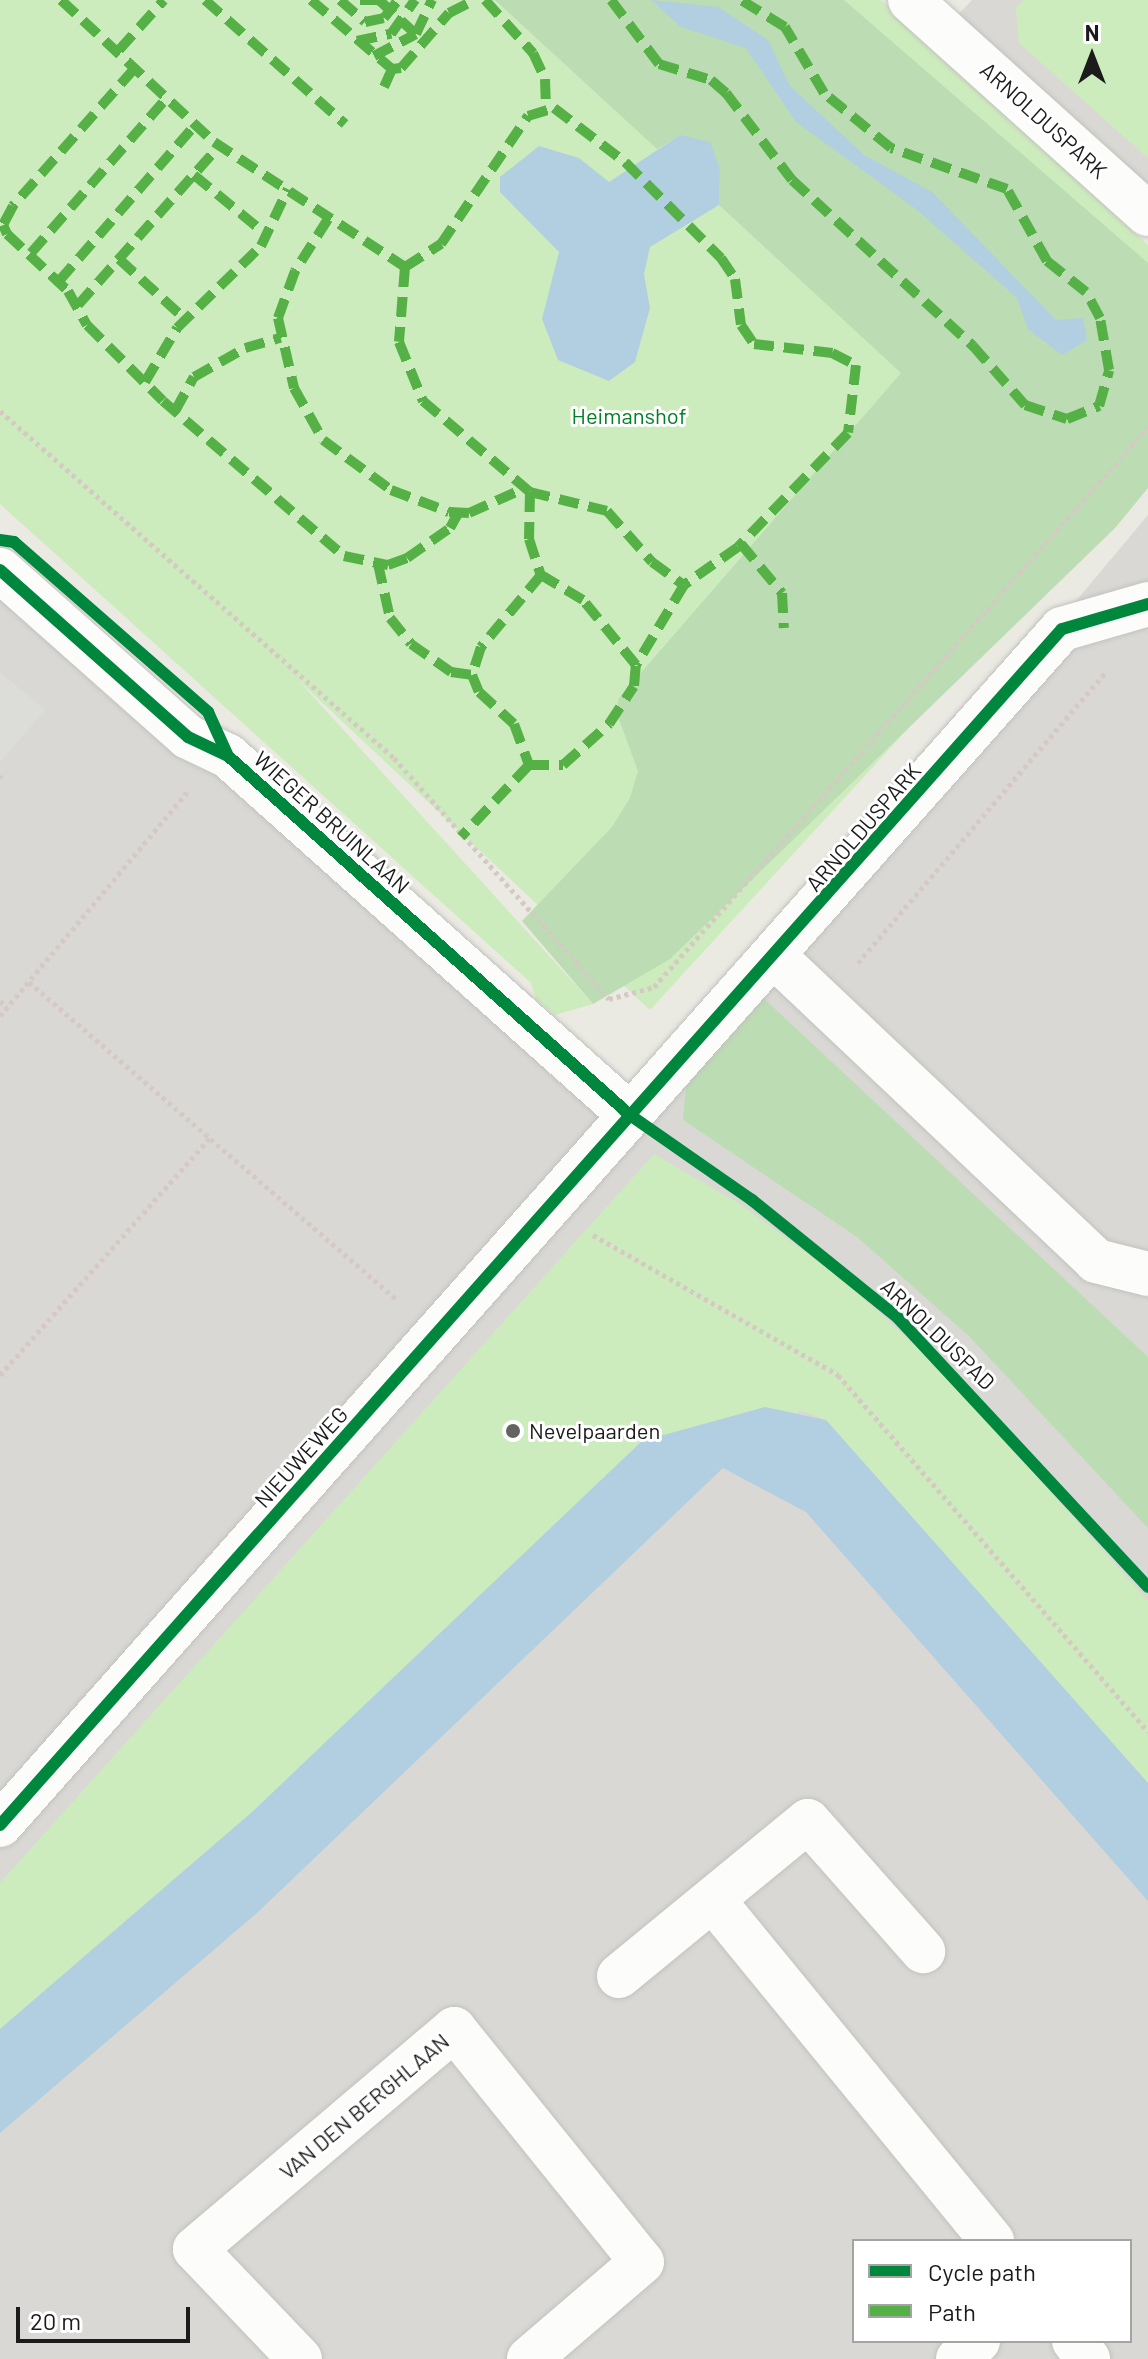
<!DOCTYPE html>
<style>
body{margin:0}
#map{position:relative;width:1148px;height:2359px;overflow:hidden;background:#eae9e2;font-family:Barlow,sans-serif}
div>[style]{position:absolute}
.residential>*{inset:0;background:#d9d8d4}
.grass>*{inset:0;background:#cdecbd}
.forest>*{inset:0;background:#bcdcb4}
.parking>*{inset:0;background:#dcdcd9}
.water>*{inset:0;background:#b2cee1}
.path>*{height:5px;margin-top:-2.5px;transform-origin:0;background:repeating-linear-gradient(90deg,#d6c9c4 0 4px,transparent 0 8px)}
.roads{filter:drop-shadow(0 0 2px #c2c2bf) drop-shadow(0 0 2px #c2c2bf)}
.minor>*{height:44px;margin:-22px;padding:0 22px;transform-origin:22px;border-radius:22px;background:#fcfcfb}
.quiet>*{height:10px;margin-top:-5px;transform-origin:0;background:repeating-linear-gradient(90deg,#55b145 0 20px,transparent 0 30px)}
.cycleway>*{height:12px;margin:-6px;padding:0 6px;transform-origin:6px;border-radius:6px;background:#00873e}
.dots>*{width:22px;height:22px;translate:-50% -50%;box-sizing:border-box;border:4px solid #fff;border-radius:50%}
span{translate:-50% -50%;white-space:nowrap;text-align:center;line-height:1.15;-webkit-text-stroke:6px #fff;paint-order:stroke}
.street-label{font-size:22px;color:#1b1b1b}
.park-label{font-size:22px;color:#018024}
.poi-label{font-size:22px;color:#1b1b1b}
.left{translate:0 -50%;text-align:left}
.legend{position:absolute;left:852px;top:2239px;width:280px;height:104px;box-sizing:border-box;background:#fff;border:2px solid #a4a4a4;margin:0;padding:10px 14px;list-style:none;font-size:24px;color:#1b1b1b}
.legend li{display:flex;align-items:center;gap:16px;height:40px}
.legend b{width:40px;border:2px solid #a4a4a4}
.north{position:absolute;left:1052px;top:16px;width:80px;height:80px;-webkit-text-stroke:6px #fff;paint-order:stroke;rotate:0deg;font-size:22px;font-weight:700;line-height:32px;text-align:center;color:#1b1b1b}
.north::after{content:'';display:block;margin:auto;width:28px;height:36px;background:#1b1b1b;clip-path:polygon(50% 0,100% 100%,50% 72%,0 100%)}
.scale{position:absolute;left:16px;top:2307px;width:174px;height:36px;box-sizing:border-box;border:4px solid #1b1b1b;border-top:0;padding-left:10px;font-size:24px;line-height:28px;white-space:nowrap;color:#1b1b1b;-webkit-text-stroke:6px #fff;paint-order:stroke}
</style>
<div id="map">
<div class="residential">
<i style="clip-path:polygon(972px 0,1148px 0,1148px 233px,930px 44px)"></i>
<i style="clip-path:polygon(evenodd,1148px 515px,1148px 2359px,0 2359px,0 569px,633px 1130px,1148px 515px,854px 2241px,1130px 2241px,1130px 2341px,854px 2341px,854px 2241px)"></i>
</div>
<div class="grass">
<i style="clip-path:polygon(0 0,881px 0,1148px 245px,1148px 467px,650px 1010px,298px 680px,593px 1004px,555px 1015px,536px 999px,531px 983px,0 504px)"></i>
<i style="clip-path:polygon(1023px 0,1148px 0,1148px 158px,1019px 43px,1016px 8px)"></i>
<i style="clip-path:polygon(654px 1154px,740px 1204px,838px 1276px,935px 1363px,1148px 1601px,1148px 1783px,826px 1420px,800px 1410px,251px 1813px,0 2029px,0 1883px)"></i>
</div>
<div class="forest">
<i style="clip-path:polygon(495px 0,844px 0,1148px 263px,1148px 488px,1115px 528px,670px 959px,593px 1004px,522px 921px,612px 827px,630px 798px,638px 771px,616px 711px,619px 698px,901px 373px,719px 205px,720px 170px,680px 135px,657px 149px)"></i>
<i style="clip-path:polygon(759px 994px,1148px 1357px,1148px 1528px,969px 1336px,857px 1237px,683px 1120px,687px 1076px)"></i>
</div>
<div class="parking">
<i style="clip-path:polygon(0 672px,45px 710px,0 762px)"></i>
</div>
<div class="water">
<i style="clip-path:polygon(651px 0,718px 7px,768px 40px,790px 86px,864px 155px,932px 192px,1056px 320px,1083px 318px,1087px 340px,1062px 355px,1028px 329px,1017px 298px,916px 209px,796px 122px,746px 48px,681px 27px)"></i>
<i style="clip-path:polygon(680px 135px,710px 142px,720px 170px,719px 205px,650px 247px,644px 274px,650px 308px,635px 362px,609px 381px,558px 360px,542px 319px,559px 252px,500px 192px,500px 177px,539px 146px,579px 158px,609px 182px)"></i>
<i style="clip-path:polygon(765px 1407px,826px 1420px,1148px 1783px,1148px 1901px,806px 1512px,723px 1468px,258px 1912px,0 2133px,0 2029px,251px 1813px,642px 1441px)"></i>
</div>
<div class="path">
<i style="left:0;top:411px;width:525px;rotate:41.37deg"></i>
<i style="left:394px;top:758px;width:323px;rotate:48.3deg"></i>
<i style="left:609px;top:999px;width:47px;rotate:-14.9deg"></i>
<i style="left:654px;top:987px;width:747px;rotate:-48.58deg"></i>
<i style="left:0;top:775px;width:7px;rotate:90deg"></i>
<i style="left:858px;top:963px;width:382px;rotate:-49.6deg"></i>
<i style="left:29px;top:982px;width:486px;rotate:40.8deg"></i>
<i style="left:0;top:1001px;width:9px;rotate:41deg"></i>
<i style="left:0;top:1016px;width:292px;rotate:-50.1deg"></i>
<i style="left:593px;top:1235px;width:282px;rotate:29.7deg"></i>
<i style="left:838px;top:1375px;width:473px;rotate:49deg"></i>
<i style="left:0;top:1375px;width:317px;rotate:-48.5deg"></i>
</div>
<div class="roads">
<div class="minor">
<i style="left:910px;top:0;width:320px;rotate:42deg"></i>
<i style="left:0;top:570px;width:251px;rotate:41.6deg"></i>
<i style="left:188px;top:737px;width:44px;rotate:25.4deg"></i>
<i style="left:228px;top:756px;width:539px;rotate:41.77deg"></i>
<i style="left:775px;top:957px;width:442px;rotate:43.4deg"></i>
<i style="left:1096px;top:1261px;width:54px;rotate:14deg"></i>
<i style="left:0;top:1825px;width:1599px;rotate:-48.4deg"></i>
<i style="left:1062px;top:629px;width:90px;rotate:-16.2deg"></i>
<i style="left:713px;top:1900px;width:441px;rotate:50.7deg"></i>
<i style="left:619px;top:1976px;width:244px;rotate:-39.4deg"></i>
<i style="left:808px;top:1821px;width:174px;rotate:48.5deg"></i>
<i style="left:1074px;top:2341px;width:23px;rotate:52deg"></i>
<i style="left:300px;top:2359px;width:152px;rotate:-133.7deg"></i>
<i style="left:195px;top:2249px;width:340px;rotate:-40.3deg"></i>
<i style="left:454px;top:2029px;width:299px;rotate:51.1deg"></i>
<i style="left:642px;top:2262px;width:149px;rotate:139.4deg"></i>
<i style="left:958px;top:2359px;width:27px;rotate:-42deg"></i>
</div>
</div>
<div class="quiet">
<i style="left:61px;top:0;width:209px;rotate:42.9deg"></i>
<i style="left:214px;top:142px;width:228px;rotate:33.2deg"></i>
<i style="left:405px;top:267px;width:75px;rotate:94.6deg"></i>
<i style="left:399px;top:342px;width:64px;rotate:67.9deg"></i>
<i style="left:423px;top:401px;width:140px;rotate:40.4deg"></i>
<i style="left:530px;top:492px;width:47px;rotate:91.2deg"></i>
<i style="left:529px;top:539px;width:38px;rotate:72deg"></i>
<i style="left:541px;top:575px;width:94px;rotate:129.8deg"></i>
<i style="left:481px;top:647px;width:29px;rotate:108deg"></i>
<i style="left:472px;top:675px;width:18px;rotate:68deg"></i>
<i style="left:479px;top:692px;width:47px;rotate:42.4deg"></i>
<i style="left:514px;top:724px;width:44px;rotate:69.9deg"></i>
<i style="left:529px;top:765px;width:99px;rotate:133.4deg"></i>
<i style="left:205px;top:0;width:187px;rotate:41.5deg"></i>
<i style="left:311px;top:0;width:106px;rotate:40.4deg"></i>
<i style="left:392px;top:69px;width:9px;rotate:-6deg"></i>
<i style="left:401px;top:68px;width:73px;rotate:-48.9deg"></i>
<i style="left:449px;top:13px;width:28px;rotate:-27deg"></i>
<i style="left:340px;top:0;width:33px;rotate:41deg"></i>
<i style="left:365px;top:22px;width:19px;rotate:-12deg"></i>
<i style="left:384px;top:18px;width:23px;rotate:-52deg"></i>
<i style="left:360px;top:0;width:19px"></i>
<i style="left:379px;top:0;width:59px;rotate:42.9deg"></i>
<i style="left:485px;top:0;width:72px;rotate:47.8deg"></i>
<i style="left:533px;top:53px;width:29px;rotate:65deg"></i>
<i style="left:545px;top:79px;width:28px;rotate:88deg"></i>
<i style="left:611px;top:0;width:80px;rotate:53.1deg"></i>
<i style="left:659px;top:64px;width:54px;rotate:17.1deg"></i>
<i style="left:711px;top:80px;width:20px;rotate:41deg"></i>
<i style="left:726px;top:93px;width:109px;rotate:52.8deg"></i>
<i style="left:792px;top:180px;width:246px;rotate:42.5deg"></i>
<i style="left:973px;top:346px;width:79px;rotate:48.6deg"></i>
<i style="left:1025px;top:405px;width:44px;rotate:18.4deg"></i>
<i style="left:1067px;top:419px;width:35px;rotate:-22deg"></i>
<i style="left:1099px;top:406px;width:37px;rotate:-74deg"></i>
<i style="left:1109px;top:370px;width:53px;rotate:-99.8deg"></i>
<i style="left:1100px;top:318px;width:30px;rotate:-118deg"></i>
<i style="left:1086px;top:292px;width:50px;rotate:-141.5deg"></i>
<i style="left:1047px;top:261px;width:82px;rotate:-119.1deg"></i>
<i style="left:1007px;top:189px;width:123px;rotate:-160.5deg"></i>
<i style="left:891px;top:148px;width:87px;rotate:-140.6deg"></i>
<i style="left:824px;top:93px;width:77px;rotate:-120.6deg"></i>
<i style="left:785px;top:27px;width:52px;rotate:-148.5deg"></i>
<i style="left:357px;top:41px;width:35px;rotate:-12deg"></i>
<i style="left:391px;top:34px;width:42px;rotate:-54.8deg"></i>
<i style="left:119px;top:50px;width:67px;rotate:-48deg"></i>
<i style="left:374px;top:56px;width:47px;rotate:-27.6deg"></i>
<i style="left:416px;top:34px;width:38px;rotate:-65deg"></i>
<i style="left:134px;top:69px;width:183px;rotate:131.5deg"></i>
<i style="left:13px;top:206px;width:21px;rotate:118deg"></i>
<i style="left:3px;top:225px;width:10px;rotate:66deg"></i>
<i style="left:7px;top:234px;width:83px;rotate:43.1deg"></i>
<i style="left:68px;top:291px;width:39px;rotate:61deg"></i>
<i style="left:87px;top:325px;width:107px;rotate:45deg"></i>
<i style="left:163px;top:401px;width:238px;rotate:40.6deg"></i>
<i style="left:344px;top:556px;width:45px;rotate:11.6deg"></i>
<i style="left:388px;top:565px;width:20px;rotate:-20deg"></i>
<i style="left:407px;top:558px;width:52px;rotate:-34.9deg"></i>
<i style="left:450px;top:528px;width:18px;rotate:-61deg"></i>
<i style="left:384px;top:87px;width:20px;rotate:-66deg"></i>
<i style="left:194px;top:175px;width:96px;rotate:39.5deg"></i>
<i style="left:328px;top:219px;width:62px;rotate:122.4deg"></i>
<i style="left:295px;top:271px;width:50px;rotate:109.9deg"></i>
<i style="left:278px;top:318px;width:72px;rotate:77.1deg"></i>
<i style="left:294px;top:388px;width:60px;rotate:60.9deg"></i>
<i style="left:323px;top:440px;width:84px;rotate:36.3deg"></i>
<i style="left:391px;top:490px;width:62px;rotate:20.8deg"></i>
<i style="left:449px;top:512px;width:20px;rotate:3deg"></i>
<i style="left:469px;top:513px;width:61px;rotate:-24.1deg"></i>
<i style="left:31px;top:253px;width:205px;rotate:-48.8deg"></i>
<i style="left:119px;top:259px;width:89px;rotate:42.3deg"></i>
<i style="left:405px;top:267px;width:43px;rotate:-32.6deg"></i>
<i style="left:441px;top:244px;width:155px;rotate:-55.8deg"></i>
<i style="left:528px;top:116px;width:27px;rotate:-17deg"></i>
<i style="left:554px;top:108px;width:89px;rotate:37.3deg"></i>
<i style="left:625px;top:162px;width:136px;rotate:45deg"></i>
<i style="left:721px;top:258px;width:25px;rotate:56deg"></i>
<i style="left:735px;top:279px;width:46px;rotate:82.6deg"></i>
<i style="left:741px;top:325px;width:23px;rotate:56deg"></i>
<i style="left:754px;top:344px;width:79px;rotate:6.6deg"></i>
<i style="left:832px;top:353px;width:27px;rotate:27deg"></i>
<i style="left:856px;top:365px;width:68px;rotate:96.7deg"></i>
<i style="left:848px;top:433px;width:158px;rotate:134deg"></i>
<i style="left:738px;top:547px;width:66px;rotate:144.9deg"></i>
<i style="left:684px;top:585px;width:93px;rotate:121deg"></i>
<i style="left:59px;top:281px;width:207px;rotate:-48.9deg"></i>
<i style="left:78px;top:305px;width:214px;rotate:-48.4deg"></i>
<i style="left:145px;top:382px;width:63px;rotate:-59.3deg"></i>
<i style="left:177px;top:328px;width:117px;rotate:-44.3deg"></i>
<i style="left:261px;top:246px;width:63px;rotate:-64.7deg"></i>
<i style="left:175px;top:411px;width:39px;rotate:-61deg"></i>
<i style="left:194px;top:377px;width:59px;rotate:-29.6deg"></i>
<i style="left:245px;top:348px;width:37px;rotate:-16deg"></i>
<i style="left:530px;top:492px;width:79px;rotate:13.9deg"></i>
<i style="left:607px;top:511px;width:68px;rotate:48.6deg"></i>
<i style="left:652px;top:562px;width:39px;rotate:36deg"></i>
<i style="left:741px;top:544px;width:64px;rotate:50.1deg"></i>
<i style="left:782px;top:593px;width:35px;rotate:87deg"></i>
<i style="left:378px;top:564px;width:55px;rotate:77.5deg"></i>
<i style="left:390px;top:618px;width:33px;rotate:51deg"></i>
<i style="left:411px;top:644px;width:49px;rotate:35deg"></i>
<i style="left:451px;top:672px;width:21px;rotate:8deg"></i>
<i style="left:529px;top:765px;width:34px"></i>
<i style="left:563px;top:765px;width:62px;rotate:-41.7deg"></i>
<i style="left:609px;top:724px;width:45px;rotate:-56.7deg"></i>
<i style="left:634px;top:686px;width:21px;rotate:-85deg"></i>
<i style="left:636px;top:665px;width:84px;rotate:-129.2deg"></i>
<i style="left:583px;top:600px;width:49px;rotate:-149.2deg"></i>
</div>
<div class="cycleway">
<i style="left:0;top:540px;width:14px;rotate:8deg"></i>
<i style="left:14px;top:542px;width:258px;rotate:41.2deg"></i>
<i style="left:208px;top:712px;width:48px;rotate:65.6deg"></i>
<i style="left:0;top:570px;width:251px;rotate:41.6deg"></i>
<i style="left:188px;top:737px;width:44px;rotate:25.4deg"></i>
<i style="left:228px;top:756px;width:539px;rotate:41.77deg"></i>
<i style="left:630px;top:1115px;width:149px;rotate:34.9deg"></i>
<i style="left:752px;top:1200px;width:188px;rotate:38.9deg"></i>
<i style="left:898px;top:1318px;width:367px;rotate:47.1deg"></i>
<i style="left:0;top:1825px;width:1599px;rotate:-48.4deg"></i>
<i style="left:1062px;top:629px;width:90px;rotate:-16.2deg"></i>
</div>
<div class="dots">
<i style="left:513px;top:1431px;background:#636361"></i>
</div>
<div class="street-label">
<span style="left:1044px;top:120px;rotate:42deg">ARNOLDUSPARK</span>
<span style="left:332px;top:822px;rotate:42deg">WIEGER BRUINLAAN</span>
<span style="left:863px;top:827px;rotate:-49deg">ARNOLDUSPARK</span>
<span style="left:938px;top:1334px;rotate:44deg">ARNOLDUSPAD</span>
<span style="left:301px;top:1457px;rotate:-48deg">NIEUWEWEG</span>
<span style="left:364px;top:2106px;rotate:-40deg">VAN DEN BERGHLAAN</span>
</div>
<div class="park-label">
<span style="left:629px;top:416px">Heimanshof</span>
</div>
<div class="poi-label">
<span class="left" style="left:529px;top:1431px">Nevelpaarden</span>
</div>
<ul class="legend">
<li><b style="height:10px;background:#00873e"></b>Cycle path</li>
<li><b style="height:10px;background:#55b145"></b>Path</li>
</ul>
<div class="north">N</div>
<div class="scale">20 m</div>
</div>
